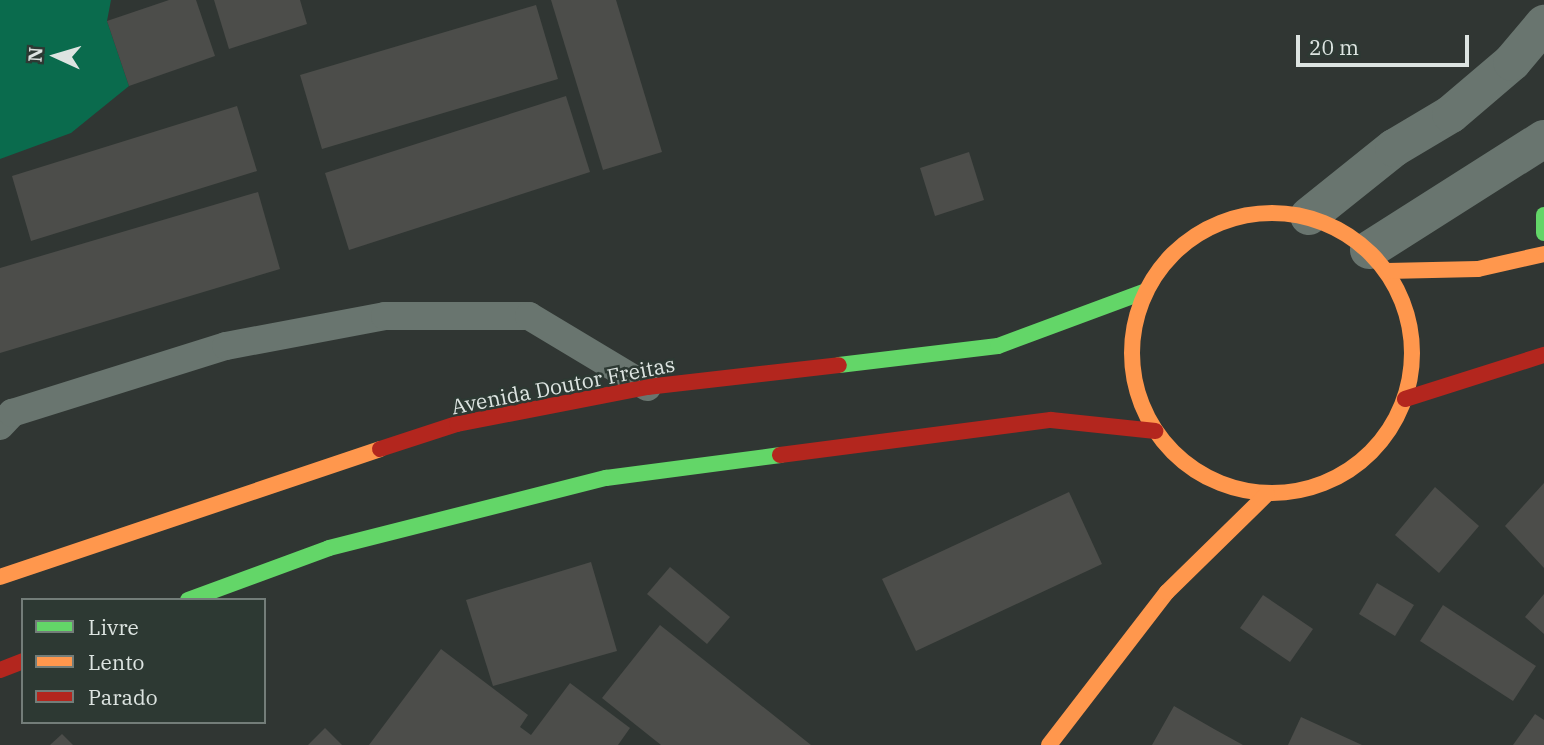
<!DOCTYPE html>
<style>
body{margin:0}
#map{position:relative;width:1544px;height:745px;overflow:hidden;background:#303633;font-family:"IBM Plex Serif",serif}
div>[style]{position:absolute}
.forest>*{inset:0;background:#0a6b4d}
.building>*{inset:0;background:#4c4d4a}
.lane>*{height:28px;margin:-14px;padding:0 14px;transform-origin:14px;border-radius:14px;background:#69756f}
.street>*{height:38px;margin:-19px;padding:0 19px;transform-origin:19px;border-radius:19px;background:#69756f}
.fast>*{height:16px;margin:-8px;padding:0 8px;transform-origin:8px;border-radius:8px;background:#63d668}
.slow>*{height:16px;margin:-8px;padding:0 8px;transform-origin:8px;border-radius:8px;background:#ff974d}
.slow>.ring{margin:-8px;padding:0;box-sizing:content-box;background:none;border:16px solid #ff974d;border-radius:50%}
.jam>*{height:16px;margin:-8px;padding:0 8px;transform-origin:8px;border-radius:8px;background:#b3261e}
span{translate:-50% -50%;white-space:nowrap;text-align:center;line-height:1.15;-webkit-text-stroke:5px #2d3933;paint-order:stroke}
.street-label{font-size:21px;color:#dde4e1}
.legend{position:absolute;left:21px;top:598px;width:245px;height:126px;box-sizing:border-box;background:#2d3933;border:2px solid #737d79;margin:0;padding:9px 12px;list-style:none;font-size:21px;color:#dde4e1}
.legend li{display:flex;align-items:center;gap:14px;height:35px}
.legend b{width:35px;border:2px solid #737d79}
.north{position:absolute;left:21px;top:21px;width:70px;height:70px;-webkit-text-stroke:5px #2d3933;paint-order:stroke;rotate:274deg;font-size:19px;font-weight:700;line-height:28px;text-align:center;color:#dde4e1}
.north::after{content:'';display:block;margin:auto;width:24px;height:32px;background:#dde4e1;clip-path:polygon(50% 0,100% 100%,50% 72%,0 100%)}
.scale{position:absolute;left:1296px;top:35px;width:173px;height:32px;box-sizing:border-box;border:4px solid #dde4e1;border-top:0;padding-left:9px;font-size:21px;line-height:24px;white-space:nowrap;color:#dde4e1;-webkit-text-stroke:5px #2d3933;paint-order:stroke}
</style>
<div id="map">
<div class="forest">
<i style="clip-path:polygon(0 0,111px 0,107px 21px,129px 86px,71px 133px,0 159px)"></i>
</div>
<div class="building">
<i style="clip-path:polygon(169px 0,196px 0,215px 56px,129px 86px,107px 21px)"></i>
<i style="clip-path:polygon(214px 0,300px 0,307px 24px,229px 49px)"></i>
<i style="clip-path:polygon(551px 0,616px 0,662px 152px,603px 170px)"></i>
<i style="clip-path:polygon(536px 5px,558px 79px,322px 149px,300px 75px)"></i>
<i style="clip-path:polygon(566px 96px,590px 172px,349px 250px,325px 173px)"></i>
<i style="clip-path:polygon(237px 106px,257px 171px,31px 241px,12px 176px)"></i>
<i style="clip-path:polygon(969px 152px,984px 200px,935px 216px,920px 168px)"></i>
<i style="clip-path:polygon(258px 192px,280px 269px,0 353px,0 268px)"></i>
<i style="clip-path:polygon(1544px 483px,1544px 568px,1505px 526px)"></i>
<i style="clip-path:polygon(1435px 487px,1479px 526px,1439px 573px,1395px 535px)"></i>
<i style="clip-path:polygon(1069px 492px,1102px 564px,916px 651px,882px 579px)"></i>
<i style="clip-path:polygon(591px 562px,617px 651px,493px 686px,466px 600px)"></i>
<i style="clip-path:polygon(670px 567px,730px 617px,707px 644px,647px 594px)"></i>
<i style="clip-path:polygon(1377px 583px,1414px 605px,1395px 636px,1359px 614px)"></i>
<i style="clip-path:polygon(1544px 594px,1544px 634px,1525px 617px)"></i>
<i style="clip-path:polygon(1263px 595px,1313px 629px,1290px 662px,1240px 628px)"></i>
<i style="clip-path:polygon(1443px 605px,1536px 666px,1513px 701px,1420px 641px)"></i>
<i style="clip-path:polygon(660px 625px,811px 745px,661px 745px,602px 698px)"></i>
<i style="clip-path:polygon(441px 649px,528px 715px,520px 727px,531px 735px,570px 683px,630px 728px,618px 745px,369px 745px)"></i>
<i style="clip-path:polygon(1174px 706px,1214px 729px,1243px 745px,1152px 745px)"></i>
<i style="clip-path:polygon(1535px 714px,1544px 720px,1544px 745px,1513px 745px)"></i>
<i style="clip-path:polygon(1301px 717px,1362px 745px,1288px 745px)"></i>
<i style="clip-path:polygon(325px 728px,342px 745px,308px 745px)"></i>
<i style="clip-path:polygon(62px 734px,73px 745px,50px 745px)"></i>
</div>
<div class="lane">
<i style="left:0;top:426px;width:18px;rotate:-47deg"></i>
<i style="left:12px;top:413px;width:224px;rotate:-17.4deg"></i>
<i style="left:226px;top:346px;width:162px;rotate:-10.7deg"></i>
<i style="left:385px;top:316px;width:144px"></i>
<i style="left:529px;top:316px;width:138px;rotate:31deg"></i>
</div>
<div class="street">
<i style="left:1309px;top:216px;width:109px;rotate:-38.7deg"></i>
<i style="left:1394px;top:148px;width:66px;rotate:-30.8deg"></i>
<i style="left:1451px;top:114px;width:80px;rotate:-40.4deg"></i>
<i style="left:1512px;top:62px;width:50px;rotate:-49.9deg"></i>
<i style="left:1369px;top:250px;width:207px;rotate:-32.4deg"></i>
</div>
<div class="fast">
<i style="left:1544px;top:215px;width:18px;rotate:90deg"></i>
<i style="left:839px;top:365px;width:160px;rotate:-6.8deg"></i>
<i style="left:998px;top:346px;width:158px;rotate:-20.4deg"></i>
<i style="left:188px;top:600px;width:150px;rotate:-20.2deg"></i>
<i style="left:329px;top:548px;width:286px;rotate:-14.2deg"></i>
<i style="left:606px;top:478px;width:176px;rotate:-7.5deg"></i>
</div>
<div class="slow">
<i class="ring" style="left:1132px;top:213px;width:264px;height:264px"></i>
<i style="left:1387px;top:271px;width:91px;rotate:-1.3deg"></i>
<i style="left:1478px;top:269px;width:68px;rotate:-12.8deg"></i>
<i style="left:0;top:577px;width:401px;rotate:-18.6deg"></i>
<i style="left:1049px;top:745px;width:193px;rotate:-52.4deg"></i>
<i style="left:1167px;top:592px;width:140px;rotate:-44.4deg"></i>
</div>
<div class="jam">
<i style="left:1405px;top:399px;width:146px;rotate:-17.6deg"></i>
<i style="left:380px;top:449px;width:81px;rotate:-18deg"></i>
<i style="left:457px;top:424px;width:194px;rotate:-11deg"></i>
<i style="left:647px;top:387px;width:193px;rotate:-6.5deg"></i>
<i style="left:780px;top:455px;width:273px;rotate:-7.4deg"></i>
<i style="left:1051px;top:420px;width:105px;rotate:6deg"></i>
<i style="left:0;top:670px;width:25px;rotate:-21deg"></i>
</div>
<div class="street-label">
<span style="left:563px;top:385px;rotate:-11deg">Avenida Doutor Freitas</span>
</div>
<ul class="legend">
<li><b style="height:9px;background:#63d668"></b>Livre</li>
<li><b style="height:9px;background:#ff974d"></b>Lento</li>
<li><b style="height:9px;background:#b3261e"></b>Parado</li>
</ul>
<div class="north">N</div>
<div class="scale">20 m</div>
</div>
